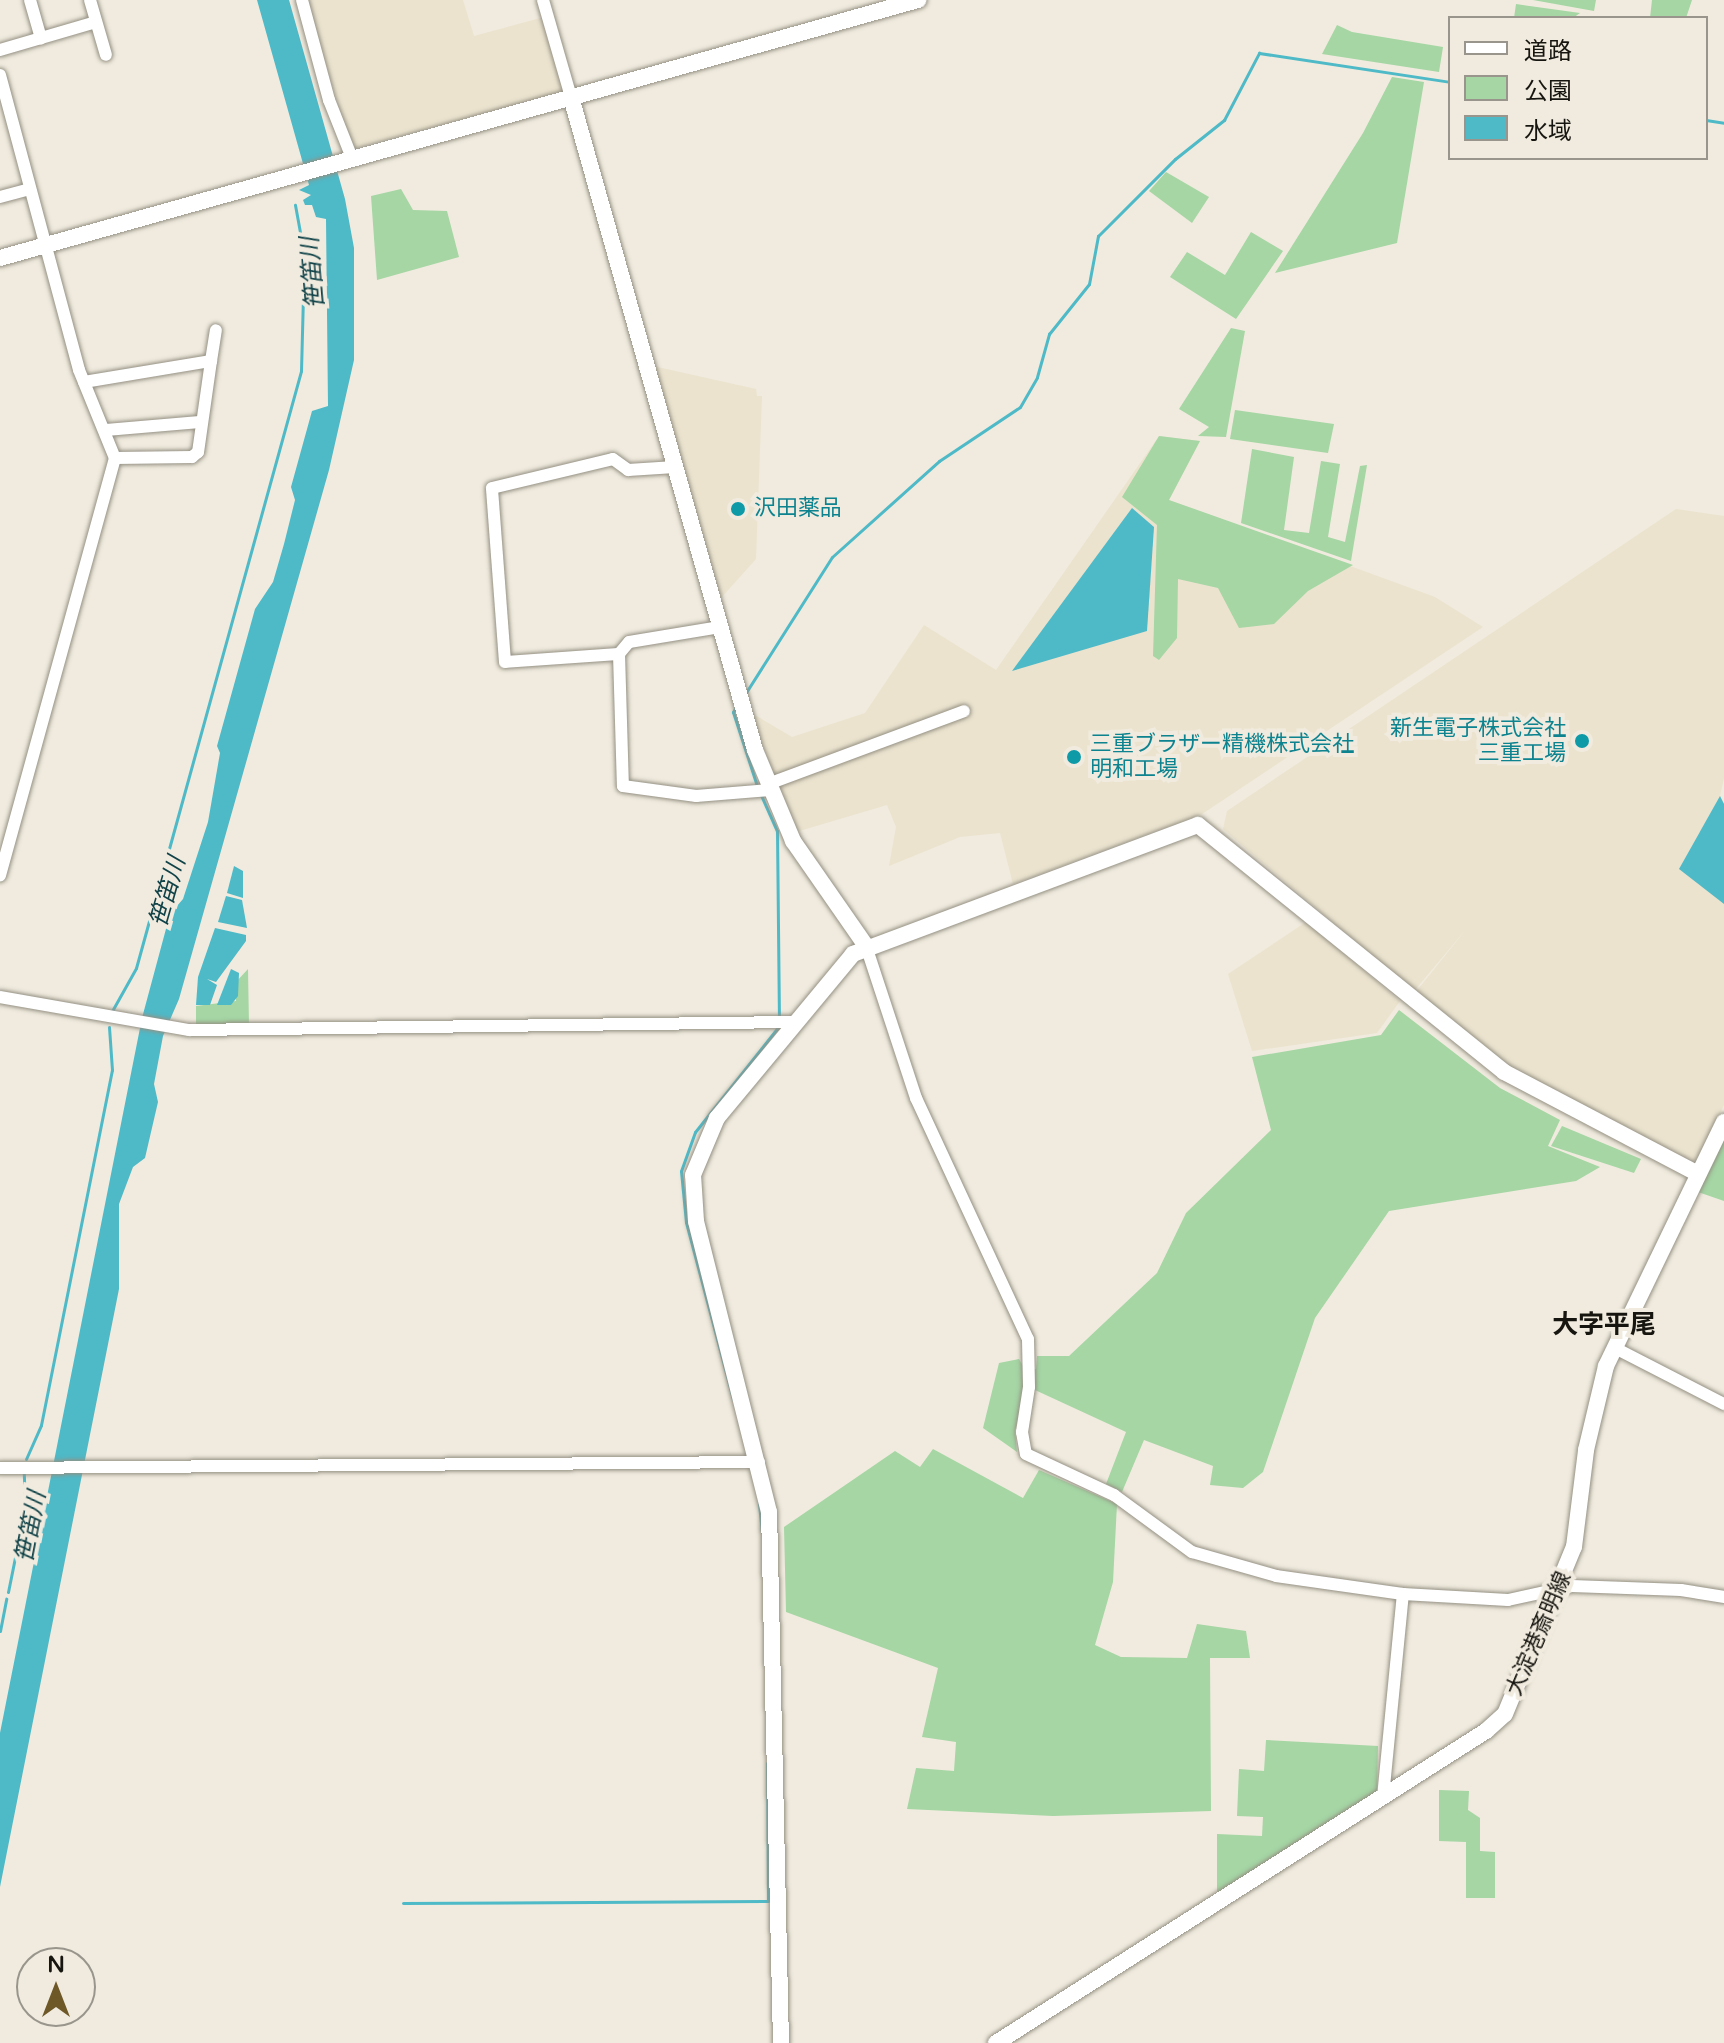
<!DOCTYPE html>
<meta charset="utf-8">
<style>
body{margin:0}
#map{position:relative;width:1724px;height:2043px;overflow:hidden;background:#f0ebde;font-family:"Varela Round","Noto Sans JP",sans-serif}
div>[style]{position:absolute}
.built>*{inset:0;background:#ebe3ce}
.green>*{inset:0;background:#a5d6a4}
.water>*{inset:0;background:#4eb9c7}
.stream>*{height:3px;margin:-1.5px;padding:0 1.5px;transform-origin:1.5px;border-radius:1.5px;background:#4eb9c7}
.roads{filter:drop-shadow(0 0 2px #949083) drop-shadow(0 0 2px #949083)}
.street>*{height:12px;margin:-6px;padding:0 6px;transform-origin:6px;border-radius:6px;background:#fff}
.secondary>*{height:16px;margin:-8px;padding:0 8px;transform-origin:8px;border-radius:8px;background:#fff}
.dots>*{width:22px;height:22px;translate:-50% -50%;box-sizing:border-box;border:4px solid #f0ebde;border-radius:50%}
span{translate:-50% -50%;white-space:nowrap;text-align:center;line-height:1.15;-webkit-text-stroke:8px #f0ebde;paint-order:stroke}
.culture-label{font-size:22px;color:#0d838f}
.left{translate:0 -50%;text-align:left}
.right{translate:-100% -50%;text-align:right}
.street-label{font-size:22px;color:#171510}
.water-label{font-size:24px;color:#104248;font-style:italic}
.quarter-label{font-size:26px;color:#171510;font-weight:700}
.legend{position:absolute;left:1448px;top:16px;width:260px;height:144px;box-sizing:border-box;background:#f0ebde;border:2px solid #99958c;margin:0;padding:10px 14px;list-style:none;font-size:24px;color:#171510}
.legend li{display:flex;align-items:center;gap:16px;height:40px}
.legend b{width:40px;border:2px solid #99958c}
.north{position:absolute;left:16px;top:1947px;width:80px;height:80px;box-sizing:border-box;background:#f0ebde;border:2px solid #99958c;border-radius:50%;rotate:0deg;font-size:22px;font-weight:700;line-height:32px;text-align:center;color:#171510}
.north::after{content:'';display:block;margin:auto;width:28px;height:36px;background:#6f5828;clip-path:polygon(50% 0,100% 100%,50% 72%,0 100%)}
</style>
<div id="map">
<div class="built">
<i style="clip-path:polygon(306px 0,463px 0,474px 36px,544px 17px,565px 91px,352px 149px)"></i>
<i style="clip-path:polygon(653px 366px,756px 389px,757px 396px,762px 396px,756px 559px,721px 598px)"></i>
<i style="clip-path:polygon(1159px 436px,1200px 441px,1169px 500px,1435px 597px,1483px 627px,1202px 814px,1013px 884px,1000px 833px,960px 837px,889px 866px,896px 827px,887px 805px,796px 832px,750px 712px,792px 737px,865px 713px,924px 625px,996px 670px)"></i>
<i style="clip-path:polygon(1676px 509px,1724px 516px,1724px 778px,1720px 796px,1724px 804px,1724px 1105px,1697px 1159px,1688px 1163px,1530px 1083px,1415px 993px,1468px 927px,1414px 991px,1223px 829px,1227px 811px)"></i>
<i style="clip-path:polygon(1306px 922px,1400px 1001px,1377px 1033px,1252px 1051px,1228px 974px)"></i>
</div>
<div class="green">
<i style="clip-path:polygon(1533px 0,1596px 0,1594px 11px)"></i>
<i style="clip-path:polygon(1652px 0,1692px 0,1686px 18px,1650px 18px)"></i>
<i style="clip-path:polygon(1516px 4px,1580px 13px,1573px 18px,1514px 18px)"></i>
<i style="clip-path:polygon(1337px 25px,1352px 32px,1443px 47px,1439px 72px,1322px 54px)"></i>
<i style="clip-path:polygon(1392px 77px,1424px 82px,1397px 243px,1275px 273px,1363px 133px)"></i>
<i style="clip-path:polygon(1166px 172px,1209px 197px,1192px 223px,1149px 191px)"></i>
<i style="clip-path:polygon(401px 189px,413px 210px,447px 211px,459px 257px,377px 280px,371px 196px)"></i>
<i style="clip-path:polygon(1251px 232px,1283px 251px,1236px 319px,1170px 277px,1187px 252px,1225px 275px)"></i>
<i style="clip-path:polygon(1231px 328px,1245px 331px,1226px 437px,1198px 436px,1209px 427px,1179px 409px)"></i>
<i style="clip-path:polygon(1235px 410px,1334px 424px,1328px 453px,1230px 439px)"></i>
<i style="clip-path:polygon(1159px 436px,1200px 441px,1169px 500px,1353px 565px,1308px 591px,1274px 624px,1239px 628px,1218px 588px,1178px 579px,1177px 638px,1159px 660px,1153px 656px,1157px 525px,1122px 497px)"></i>
<i style="clip-path:polygon(1252px 449px,1294px 457px,1284px 530px,1309px 533px,1321px 461px,1340px 464px,1328px 537px,1345px 542px,1360px 466px,1367px 465px,1351px 561px,1241px 523px)"></i>
<i style="clip-path:polygon(248px 969px,249px 1026px,196px 1025px,196px 1006px,236px 1001px,236px 982px)"></i>
<i style="clip-path:polygon(1399px 1010px,1500px 1088px,1560px 1120px,1548px 1146px,1600px 1167px,1576px 1181px,1389px 1211px,1315px 1318px,1263px 1472px,1243px 1488px,1210px 1485px,1213px 1466px,1144px 1440px,1122px 1492px,1106px 1484px,1126px 1432px,1035px 1390px,1025px 1392px,1015px 1431px,1017px 1452px,983px 1428px,999px 1363px,1019px 1359px,1026px 1371px,1036px 1369px,1037px 1356px,1069px 1356px,1157px 1273px,1186px 1213px,1271px 1130px,1252px 1057px,1381px 1035px)"></i>
<i style="clip-path:polygon(1562px 1126px,1641px 1159px,1634px 1173px,1551px 1146px)"></i>
<i style="clip-path:polygon(1724px 1138px,1724px 1201px,1698px 1192px)"></i>
<i style="clip-path:polygon(933px 1449px,1023px 1498px,1039px 1470px,1117px 1504px,1113px 1582px,1095px 1645px,1121px 1657px,1187px 1658px,1197px 1624px,1246px 1631px,1250px 1658px,1210px 1658px,1211px 1811px,1053px 1816px,907px 1809px,916px 1768px,954px 1771px,956px 1742px,922px 1737px,938px 1668px,786px 1612px,784px 1527px,895px 1451px,920px 1467px)"></i>
<i style="clip-path:polygon(1266px 1740px,1378px 1746px,1377px 1795px,1217px 1897px,1217px 1834px,1262px 1836px,1263px 1817px,1237px 1816px,1239px 1769px,1264px 1771px)"></i>
<i style="clip-path:polygon(1439px 1790px,1469px 1791px,1468px 1810px,1480px 1818px,1480px 1851px,1495px 1852px,1495px 1898px,1466px 1898px,1466px 1842px,1439px 1841px)"></i>
</div>
<div class="water">
<i style="clip-path:polygon(257px 0,289px 0,345px 199px,354px 248px,354px 360px,329px 470px,179px 999px,163px 1036px,154px 1084px,158px 1102px,145px 1158px,133px 1167px,119px 1204px,119px 1289px,0 1887px,0 1733px,142px 1018px,170px 914px,183px 899px,208px 822px,220px 753px,217px 746px,255px 609px,273px 582px,284px 544px,295px 500px,291px 487px,312px 411px,328px 406px,326px 219px,316px 217px,312px 205px,305px 205px,303px 200px,311px 195px,299px 190px,309px 185px)"></i>
<i style="clip-path:polygon(1132px 508px,1154px 527px,1147px 631px,1012px 671px)"></i>
<i style="clip-path:polygon(1720px 796px,1724px 804px,1724px 904px,1679px 869px)"></i>
<i style="clip-path:polygon(234px 866px,243px 871px,243px 898px,227px 893px)"></i>
<i style="clip-path:polygon(226px 896px,242px 900px,247px 928px,218px 922px)"></i>
<i style="clip-path:polygon(215px 928px,246px 935px,246px 941px,216px 982px,207px 979px,217px 985px,210px 1005px,196px 1005px,198px 977px)"></i>
<i style="clip-path:polygon(231px 969px,239px 973px,238px 996px,231px 1005px,217px 1005px)"></i>
</div>
<div class="stream">
<i style="left:1706px;top:120px;width:18px;rotate:9deg"></i>
<i style="left:745px;top:694px;width:162px;rotate:-57.6deg"></i>
<i style="left:832px;top:557px;width:144px;rotate:-41.9deg"></i>
<i style="left:939px;top:461px;width:97px;rotate:-33.7deg"></i>
<i style="left:1020px;top:407px;width:34px;rotate:-60deg"></i>
<i style="left:1037px;top:377px;width:45px;rotate:-74.4deg"></i>
<i style="left:1049px;top:334px;width:64px;rotate:-51.3deg"></i>
<i style="left:1089px;top:284px;width:49px;rotate:-79.4deg"></i>
<i style="left:1098px;top:236px;width:109px;rotate:-45deg"></i>
<i style="left:1175px;top:159px;width:63px;rotate:-38.5deg"></i>
<i style="left:1224px;top:120px;width:76px;rotate:-62.4deg"></i>
<i style="left:1259px;top:53px;width:193px;rotate:8.6deg"></i>
<i style="left:736px;top:707px;width:6px;rotate:121deg"></i>
<i style="left:733px;top:712px;width:78px;rotate:72deg"></i>
<i style="left:760px;top:793px;width:42px;rotate:65.9deg"></i>
<i style="left:777px;top:831px;width:187px;rotate:89.4deg"></i>
<i style="left:112px;top:1011px;width:49px;rotate:-60.8deg"></i>
<i style="left:136px;top:968px;width:619px;rotate:-74.55deg"></i>
<i style="left:301px;top:371px;width:117px;rotate:-88.5deg"></i>
<i style="left:304px;top:254px;width:50px;rotate:-100.4deg"></i>
<i style="left:733px;top:1399px;width:183px;rotate:-104.9deg"></i>
<i style="left:686px;top:1222px;width:51px;rotate:-95.6deg"></i>
<i style="left:681px;top:1171px;width:41px;rotate:-70.3deg"></i>
<i style="left:695px;top:1132px;width:135px;rotate:-51.6deg"></i>
<i style="left:26px;top:1459px;width:37px;rotate:-66deg"></i>
<i style="left:41px;top:1425px;width:362px;rotate:-78.7deg"></i>
<i style="left:112px;top:1070px;width:43px;rotate:-94deg"></i>
<i style="left:759px;top:1504px;width:28px;rotate:84deg"></i>
<i style="left:8px;top:1592px;width:86px;rotate:-78.6deg"></i>
<i style="left:25px;top:1508px;width:35px;rotate:-92deg"></i>
<i style="left:0;top:1631px;width:33px;rotate:-79deg"></i>
<i style="left:403px;top:1903px;width:365px;rotate:-0.3deg"></i>
<i style="left:768px;top:1901px;width:138px;rotate:-90.4deg"></i>
</div>
<div class="roads">
<div class="street">
<i style="left:30px;top:0;width:40px;rotate:74deg"></i>
<i style="left:90px;top:0;width:57px;rotate:73.8deg"></i>
<i style="left:302px;top:0;width:104px;rotate:74.9deg"></i>
<i style="left:329px;top:100px;width:62px;rotate:68.4deg"></i>
<i style="left:543px;top:0;width:101px;rotate:73.9deg"></i>
<i style="left:0;top:50px;width:100px;rotate:-16.3deg"></i>
<i style="left:0;top:75px;width:305px;rotate:75deg"></i>
<i style="left:79px;top:370px;width:95px;rotate:67.8deg"></i>
<i style="left:115px;top:458px;width:433px;rotate:105.4deg"></i>
<i style="left:0;top:197px;width:30px;rotate:-15deg"></i>
<i style="left:211px;top:361px;width:31px;rotate:-81deg"></i>
<i style="left:84px;top:382px;width:129px;rotate:-9.4deg"></i>
<i style="left:211px;top:361px;width:92px;rotate:98.1deg"></i>
<i style="left:198px;top:452px;width:8px;rotate:140deg"></i>
<i style="left:192px;top:457px;width:77px;rotate:179.3deg"></i>
<i style="left:106px;top:430px;width:94px;rotate:-4.9deg"></i>
<i style="left:720px;top:627px;width:92px;rotate:170.6deg"></i>
<i style="left:629px;top:642px;width:16px;rotate:130deg"></i>
<i style="left:619px;top:654px;width:132px;rotate:88.3deg"></i>
<i style="left:623px;top:786px;width:74px;rotate:7.8deg"></i>
<i style="left:696px;top:796px;width:74px;rotate:-4.6deg"></i>
<i style="left:619px;top:654px;width:114px;rotate:176deg"></i>
<i style="left:505px;top:662px;width:174px;rotate:-94.3deg"></i>
<i style="left:492px;top:488px;width:124px;rotate:-13.5deg"></i>
<i style="left:613px;top:459px;width:19px;rotate:36deg"></i>
<i style="left:628px;top:470px;width:47px;rotate:-3.7deg"></i>
<i style="left:768px;top:784px;width:209px;rotate:-20.4deg"></i>
<i style="left:866px;top:946px;width:160px;rotate:71.8deg"></i>
<i style="left:916px;top:1098px;width:266px;rotate:65.1deg"></i>
<i style="left:1028px;top:1339px;width:48px;rotate:88.8deg"></i>
<i style="left:1029px;top:1387px;width:46px;rotate:98.8deg"></i>
<i style="left:1022px;top:1432px;width:22px;rotate:80deg"></i>
<i style="left:1026px;top:1454px;width:97px;rotate:25deg"></i>
<i style="left:1114px;top:1495px;width:97px;rotate:36.2deg"></i>
<i style="left:1192px;top:1552px;width:87px;rotate:15.9deg"></i>
<i style="left:1276px;top:1576px;width:128px;rotate:8.1deg"></i>
<i style="left:1403px;top:1594px;width:105px;rotate:3.3deg"></i>
<i style="left:1508px;top:1600px;width:66px;rotate:-12.3deg"></i>
<i style="left:1572px;top:1586px;width:109px;rotate:2.1deg"></i>
<i style="left:1681px;top:1590px;width:44px;rotate:9.2deg"></i>
<i style="left:0;top:997px;width:192px;rotate:9.9deg"></i>
<i style="left:189px;top:1030px;width:606px;rotate:-0.76deg"></i>
<i style="left:1615px;top:1348px;width:123px;rotate:27.2deg"></i>
<i style="left:0;top:1468px;width:759px;rotate:-0.45deg"></i>
<i style="left:1383px;top:1797px;width:204px;rotate:-84.4deg"></i>
</div>
<div class="secondary">
<i style="left:571px;top:97px;width:678px;rotate:74.26deg"></i>
<i style="left:755px;top:750px;width:99px;rotate:67.3deg"></i>
<i style="left:793px;top:841px;width:128px;rotate:55.2deg"></i>
<i style="left:0;top:258px;width:954px;rotate:-15.7deg"></i>
<i style="left:781px;top:2043px;width:531px;rotate:-91.29deg"></i>
<i style="left:769px;top:1512px;width:300px;rotate:-104.1deg"></i>
<i style="left:696px;top:1221px;width:46px;rotate:-93.7deg"></i>
<i style="left:693px;top:1175px;width:62px;rotate:-67.2deg"></i>
<i style="left:717px;top:1118px;width:213px;rotate:-50.3deg"></i>
<i style="left:853px;top:954px;width:368px;rotate:-20.5deg"></i>
<i style="left:1198px;top:825px;width:393px;rotate:38.9deg"></i>
<i style="left:1504px;top:1072px;width:219px;rotate:27.7deg"></i>
<i style="left:996px;top:2043px;width:581px;rotate:-32.49deg"></i>
<i style="left:1486px;top:1731px;width:25px;rotate:-42deg"></i>
<i style="left:1505px;top:1714px;width:181px;rotate:-67.6deg"></i>
<i style="left:1574px;top:1547px;width:98px;rotate:-82.9deg"></i>
<i style="left:1586px;top:1450px;width:86px;rotate:-76.6deg"></i>
<i style="left:1606px;top:1366px;width:271px;rotate:-64.2deg"></i>
</div>
</div>
<div class="dots">
<i style="left:738px;top:509px;background:#0f9aa8"></i>
<i style="left:1582px;top:741px;background:#0f9aa8"></i>
<i style="left:1074px;top:757px;background:#0f9aa8"></i>
</div>
<div class="culture-label">
<span class="left" style="left:754px;top:509px">沢田薬品</span>
<span class="right" style="left:1566px;top:741px">新生電子株式会社<br>三重工場</span>
<span class="left" style="left:1090px;top:757px">三重ブラザー精機株式会社<br>明和工場</span>
</div>
<div class="street-label">
<span style="left:1539px;top:1634px;rotate:-67deg">大淀港斎明線</span>
</div>
<div class="water-label">
<span style="left:313px;top:273px;rotate:-95deg">笹笛川</span>
<span style="left:168px;top:892px;rotate:-74deg">笹笛川</span>
<span style="left:31px;top:1527px;rotate:-79deg">笹笛川</span>
</div>
<div class="quarter-label">
<span style="left:1604px;top:1325px">大字平尾</span>
</div>
<ul class="legend">
<li><b style="height:10px;background:#fff"></b>道路</li>
<li><b style="height:22px;background:#a5d6a4"></b>公園</li>
<li><b style="height:22px;background:#4eb9c7"></b>水域</li>
</ul>
<div class="north">N</div>
</div>
